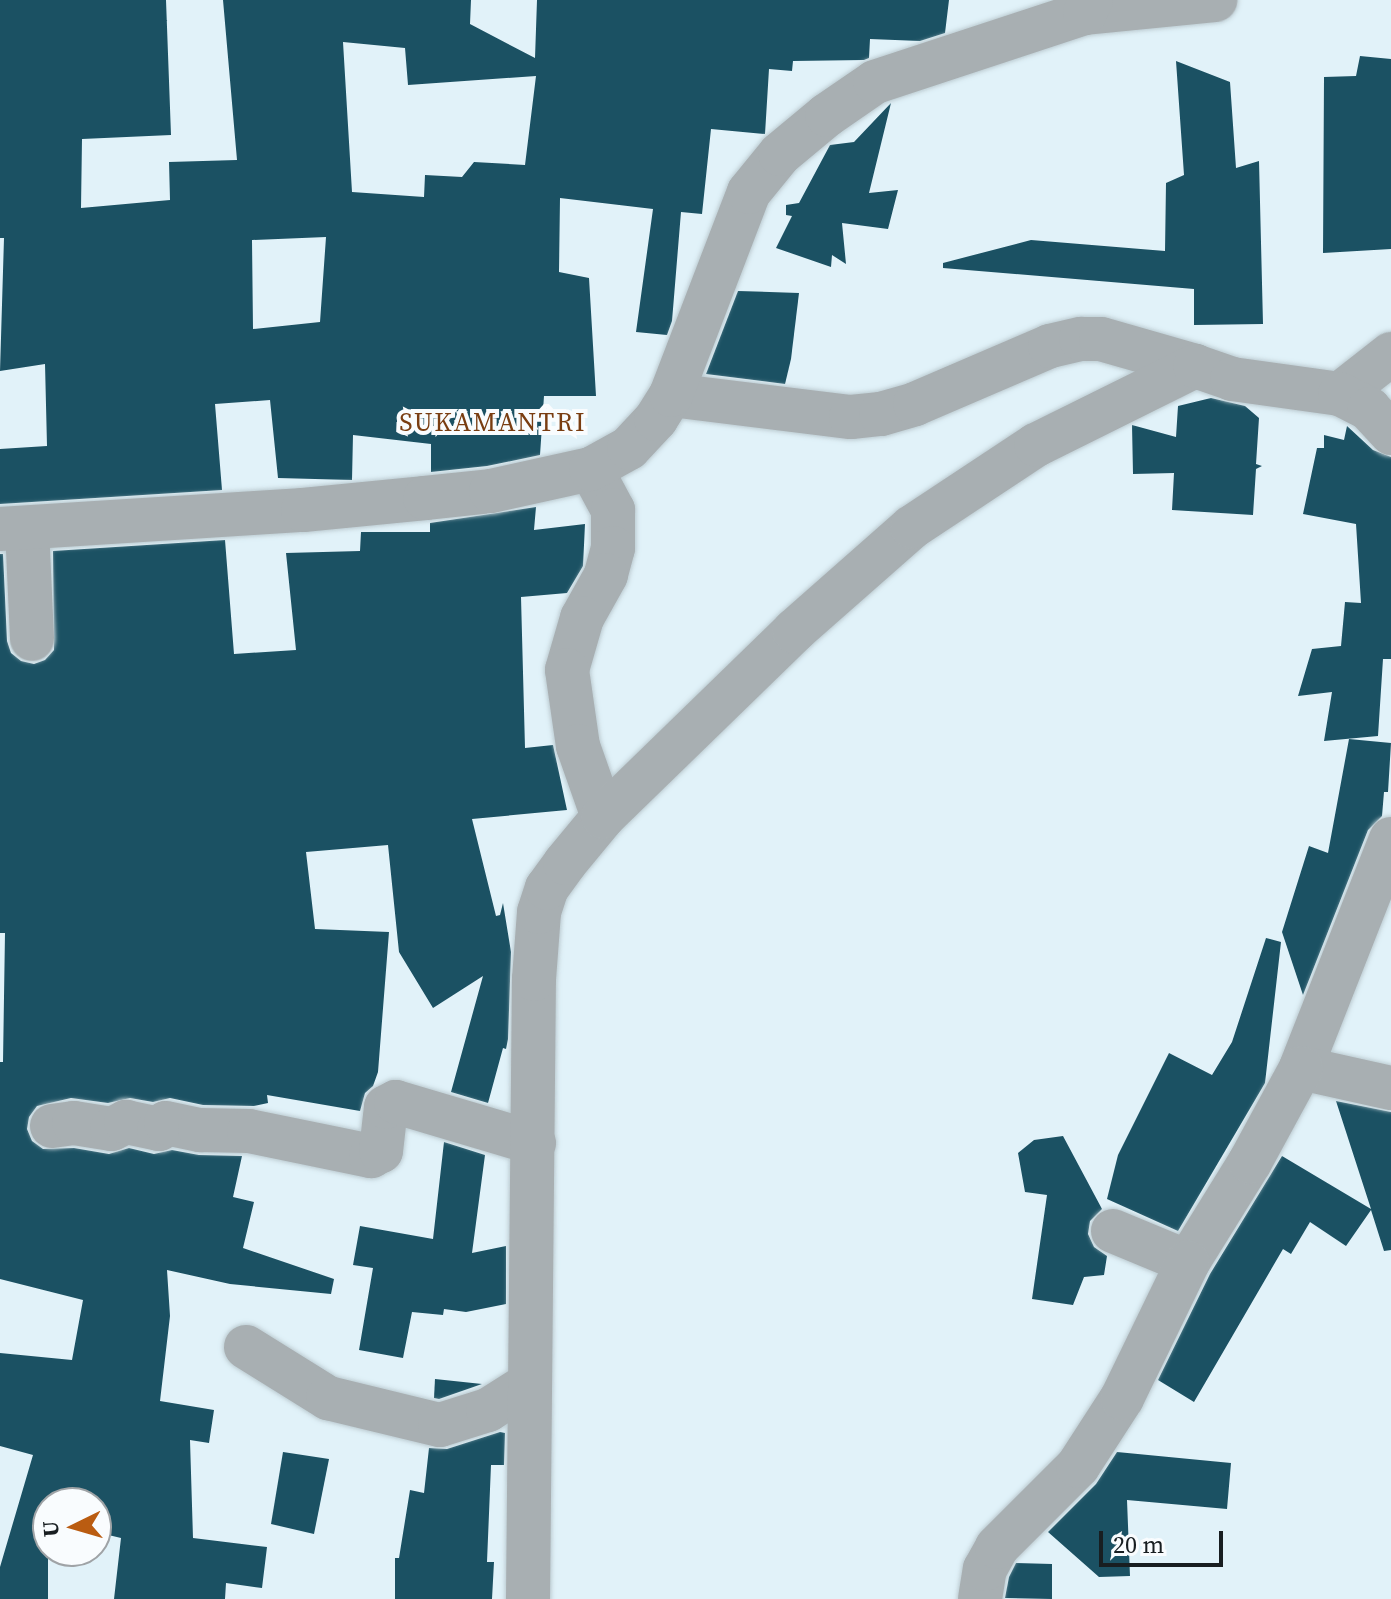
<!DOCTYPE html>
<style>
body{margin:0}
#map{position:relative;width:1391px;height:1599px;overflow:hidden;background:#e1f2f9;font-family:"Source Serif 4",serif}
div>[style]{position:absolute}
.building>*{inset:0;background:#1b5163}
.roads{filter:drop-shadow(0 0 2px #bdccd2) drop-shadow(0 0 2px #bdccd2)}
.minor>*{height:44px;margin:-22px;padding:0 22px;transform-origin:22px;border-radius:22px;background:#a8afb2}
.tertiary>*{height:44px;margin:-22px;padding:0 22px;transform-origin:22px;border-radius:22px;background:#a8afb2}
span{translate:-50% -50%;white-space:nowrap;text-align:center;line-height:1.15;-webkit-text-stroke:8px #f9fcfe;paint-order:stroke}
.quarter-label{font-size:26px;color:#793d11;letter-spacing:2px}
.north{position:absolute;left:32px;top:1487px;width:80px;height:80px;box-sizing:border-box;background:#f9fcfe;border:2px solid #9fa3a6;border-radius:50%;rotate:265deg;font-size:22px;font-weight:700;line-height:32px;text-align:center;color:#181e21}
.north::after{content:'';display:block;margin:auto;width:28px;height:36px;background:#ba5c11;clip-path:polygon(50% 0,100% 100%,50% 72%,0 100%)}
.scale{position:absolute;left:1099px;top:1531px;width:124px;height:36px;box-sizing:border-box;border:4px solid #181e21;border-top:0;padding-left:10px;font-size:24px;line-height:28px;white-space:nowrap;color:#181e21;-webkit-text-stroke:6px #f9fcfe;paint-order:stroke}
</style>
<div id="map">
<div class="building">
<i style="clip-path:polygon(evenodd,0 0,166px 0,171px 135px,82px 139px,81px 208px,170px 200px,169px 162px,237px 160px,223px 0,471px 0,470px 24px,535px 58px,537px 0,949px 0,945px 33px,920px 41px,870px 39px,869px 58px,864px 60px,793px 61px,792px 71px,769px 69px,765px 134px,711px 129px,702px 214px,681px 212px,672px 321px,667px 335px,636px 332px,653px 209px,560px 198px,559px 272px,589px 278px,596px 396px,544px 396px,540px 455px,487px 466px,431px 472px,431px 444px,353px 435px,352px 480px,278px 478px,270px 400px,215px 404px,222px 490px,0 504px,0 449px,47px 446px,45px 364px,0 371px,4px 238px,0 238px,0 0,343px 42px,405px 48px,408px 85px,536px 76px,525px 165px,474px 162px,462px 177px,425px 175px,424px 197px,352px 192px,343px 42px,0 0,326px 237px,320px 322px,253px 329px,252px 240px,326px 237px)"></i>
<i style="clip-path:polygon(1360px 56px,1391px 59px,1391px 249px,1323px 253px,1324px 77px,1356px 76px)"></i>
<i style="clip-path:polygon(1176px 61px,1230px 82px,1236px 168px,1259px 161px,1263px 324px,1194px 325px,1194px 289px,943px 268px,943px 263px,1031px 240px,1165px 251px,1166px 183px,1184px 175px)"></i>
<i style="clip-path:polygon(891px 103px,869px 193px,898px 190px,888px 229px,842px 223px,846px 264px,832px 255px,831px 267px,776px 248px,792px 216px,786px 215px,786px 205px,799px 203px,830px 145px,854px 142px)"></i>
<i style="clip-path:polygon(738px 291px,799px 293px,791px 359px,785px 384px,706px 374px)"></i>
<i style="clip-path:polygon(1211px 398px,1245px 406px,1259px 418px,1256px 464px,1262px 466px,1256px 469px,1253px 515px,1172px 510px,1174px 473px,1133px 474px,1132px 425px,1176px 437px,1178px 406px)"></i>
<i style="clip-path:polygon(1347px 426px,1373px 450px,1391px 457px,1391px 659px,1383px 659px,1378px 736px,1324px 741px,1332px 692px,1298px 696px,1312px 649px,1341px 646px,1345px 602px,1361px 603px,1356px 524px,1303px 514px,1317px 448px,1324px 448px,1324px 435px,1344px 440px)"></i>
<i style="clip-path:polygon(536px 507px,534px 530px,585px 524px,583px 566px,567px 593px,521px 597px,525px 748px,553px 745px,567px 810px,472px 819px,496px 916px,500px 915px,503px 903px,511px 952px,508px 1039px,506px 1049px,503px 1048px,488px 1103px,451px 1092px,483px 976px,433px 1008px,399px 952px,388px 845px,306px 852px,315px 929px,389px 932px,378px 1072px,373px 1086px,365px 1093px,360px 1111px,267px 1095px,268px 1103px,254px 1106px,203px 1105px,170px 1098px,153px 1102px,130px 1098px,108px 1103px,71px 1098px,37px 1106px,29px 1117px,27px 1129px,32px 1141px,43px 1149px,74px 1148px,109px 1154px,129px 1148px,154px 1154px,172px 1150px,199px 1155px,242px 1156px,233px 1197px,254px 1202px,243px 1248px,334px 1279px,331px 1294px,230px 1284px,167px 1270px,170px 1316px,160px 1401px,214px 1410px,209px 1443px,190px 1440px,193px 1538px,267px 1547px,262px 1588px,226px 1583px,225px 1599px,114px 1599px,121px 1538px,96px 1532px,96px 1503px,48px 1503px,48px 1599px,0 1599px,0 1567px,33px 1455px,0 1446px,0 1353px,72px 1360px,83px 1300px,0 1279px,0 1062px,3px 1062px,5px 933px,0 933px,0 554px,3px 554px,7px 641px,11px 653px,21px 661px,34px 664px,45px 660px,54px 650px,53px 551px,225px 540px,234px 654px,296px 650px,286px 553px,360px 551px,361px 532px,430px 532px,430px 523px)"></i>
<i style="clip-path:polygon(1349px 739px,1391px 743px,1388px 792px,1384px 792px,1382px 816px,1368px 830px,1303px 995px,1282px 932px,1309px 846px,1328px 853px)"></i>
<i style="clip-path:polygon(1266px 938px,1281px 942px,1265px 1083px,1178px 1231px,1107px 1199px,1118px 1155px,1169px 1053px,1212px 1075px,1232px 1042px)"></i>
<i style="clip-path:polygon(1336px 1101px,1391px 1112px,1391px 1250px,1384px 1251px,1371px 1210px,1346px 1246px,1310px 1222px,1291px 1254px,1283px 1249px,1194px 1402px,1158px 1380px,1210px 1274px,1282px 1156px,1371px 1209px)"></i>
<i style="clip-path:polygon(1063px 1136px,1102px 1209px,1090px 1221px,1088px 1234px,1094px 1247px,1107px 1256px,1104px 1275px,1084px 1277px,1073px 1305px,1032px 1299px,1047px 1195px,1025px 1192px,1018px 1153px,1034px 1140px)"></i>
<i style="clip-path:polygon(444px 1142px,485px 1155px,472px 1253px,506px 1246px,506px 1304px,466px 1312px,444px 1309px,443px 1315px,412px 1312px,403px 1358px,359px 1350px,373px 1268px,353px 1265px,360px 1226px,433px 1239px)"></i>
<i style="clip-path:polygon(435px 1379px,482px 1384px,439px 1399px,434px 1398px)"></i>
<i style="clip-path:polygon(500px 1432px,505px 1433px,504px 1465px,491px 1465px,487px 1562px,494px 1562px,492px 1599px,395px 1599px,395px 1558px,399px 1558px,410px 1490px,424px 1493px,429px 1448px,447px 1449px)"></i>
<i style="clip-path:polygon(283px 1452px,329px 1459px,314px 1534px,271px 1524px)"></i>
<i style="clip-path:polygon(1117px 1452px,1231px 1463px,1227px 1509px,1127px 1500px,1130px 1576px,1099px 1577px,1048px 1532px,1096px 1484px)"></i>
<i style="clip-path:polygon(1016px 1563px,1052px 1564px,1052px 1599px,1005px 1598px,1009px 1577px)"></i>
</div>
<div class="roads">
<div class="minor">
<i style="left:1085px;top:13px;width:131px;rotate:-5.7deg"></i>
<i style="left:1340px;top:394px;width:65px;rotate:-38.1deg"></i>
<i style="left:671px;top:395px;width:181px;rotate:7deg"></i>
<i style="left:851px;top:417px;width:30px;rotate:-6deg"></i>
<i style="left:881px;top:414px;width:35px;rotate:-16deg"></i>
<i style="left:915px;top:404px;width:147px;rotate:-23.2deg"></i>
<i style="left:1050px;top:346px;width:32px;rotate:-13deg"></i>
<i style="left:1081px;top:339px;width:20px"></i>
<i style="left:1101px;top:339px;width:98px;rotate:16deg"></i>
<i style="left:591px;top:469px;width:47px;rotate:61.8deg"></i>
<i style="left:613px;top:510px;width:38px;rotate:90deg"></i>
<i style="left:613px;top:548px;width:28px;rotate:105deg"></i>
<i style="left:606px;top:575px;width:49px;rotate:119.2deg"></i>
<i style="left:582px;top:618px;width:54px;rotate:106.1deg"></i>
<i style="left:567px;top:670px;width:77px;rotate:81.8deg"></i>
<i style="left:578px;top:746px;width:75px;rotate:70.6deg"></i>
<i style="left:27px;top:528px;width:111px;rotate:87.4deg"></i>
<i style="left:1391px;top:839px;width:246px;rotate:111.5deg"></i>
<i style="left:1301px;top:1068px;width:92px;rotate:12.5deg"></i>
<i style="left:52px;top:1126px;width:22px;rotate:-8deg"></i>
<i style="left:74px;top:1123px;width:38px;rotate:9deg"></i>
<i style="left:112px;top:1129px;width:16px;rotate:-27deg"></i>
<i style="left:126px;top:1122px;width:34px;rotate:12deg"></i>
<i style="left:159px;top:1129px;width:9px;rotate:-41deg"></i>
<i style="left:166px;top:1123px;width:35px;rotate:12deg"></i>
<i style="left:200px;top:1130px;width:49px;rotate:1.2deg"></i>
<i style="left:249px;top:1131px;width:125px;rotate:11.6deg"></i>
<i style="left:371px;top:1156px;width:11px;rotate:-27deg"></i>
<i style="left:381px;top:1151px;width:44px;rotate:-83.5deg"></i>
<i style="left:386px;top:1107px;width:11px;rotate:-27deg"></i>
<i style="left:396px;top:1102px;width:144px;rotate:16.5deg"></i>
<i style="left:1113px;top:1231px;width:81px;rotate:22.5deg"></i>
<i style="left:1188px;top:1262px;width:118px;rotate:-58.2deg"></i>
<i style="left:1250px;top:1162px;width:107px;rotate:-61.5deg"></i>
<i style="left:246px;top:1347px;width:97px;rotate:31.9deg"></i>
<i style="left:328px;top:1398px;width:115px;rotate:13.6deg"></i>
<i style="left:440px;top:1425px;width:50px;rotate:-17.4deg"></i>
<i style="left:488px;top:1410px;width:49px;rotate:-32.4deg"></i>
<i style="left:528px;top:1599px;width:620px;rotate:-89.45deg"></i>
<i style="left:534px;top:979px;width:67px;rotate:-85.7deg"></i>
<i style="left:539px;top:912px;width:25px;rotate:-72deg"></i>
<i style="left:547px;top:888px;width:31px;rotate:-54deg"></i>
<i style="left:565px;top:863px;width:60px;rotate:-50.4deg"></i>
<i style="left:603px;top:817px;width:267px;rotate:-44.2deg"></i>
<i style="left:794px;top:631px;width:157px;rotate:-41.4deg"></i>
<i style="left:912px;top:527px;width:149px;rotate:-33.5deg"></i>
<i style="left:1036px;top:445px;width:178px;rotate:-26.4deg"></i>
<i style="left:1195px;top:366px;width:39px;rotate:19deg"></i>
<i style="left:1232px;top:379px;width:109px;rotate:7.9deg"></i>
<i style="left:1340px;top:394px;width:33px;rotate:27deg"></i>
<i style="left:1369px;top:409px;width:33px;rotate:47deg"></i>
<i style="left:980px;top:1599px;width:30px;rotate:-81deg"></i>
<i style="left:985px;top:1569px;width:25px;rotate:-61deg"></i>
<i style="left:997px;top:1547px;width:115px;rotate:-45deg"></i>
<i style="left:1078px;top:1466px;width:81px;rotate:-57.1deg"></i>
<i style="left:1122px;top:1398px;width:151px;rotate:-64.1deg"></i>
</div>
<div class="tertiary">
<i style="left:0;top:529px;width:304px;rotate:-3.6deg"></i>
<i style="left:303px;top:510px;width:123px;rotate:-5.6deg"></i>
<i style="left:425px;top:498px;width:66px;rotate:-6.1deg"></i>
<i style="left:491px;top:491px;width:102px;rotate:-12.4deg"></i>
<i style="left:591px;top:469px;width:43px;rotate:-28.9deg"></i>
<i style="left:629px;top:448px;width:40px;rotate:-47deg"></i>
<i style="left:656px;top:419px;width:28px;rotate:-58deg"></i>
<i style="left:671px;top:395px;width:217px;rotate:-69deg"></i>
<i style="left:749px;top:192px;width:49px;rotate:-50.8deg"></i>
<i style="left:780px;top:154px;width:61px;rotate:-39.7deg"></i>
<i style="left:827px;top:115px;width:58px;rotate:-34.5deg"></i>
<i style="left:875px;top:82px;width:221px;rotate:-18.2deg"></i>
<i style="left:1085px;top:13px;width:14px;rotate:-65deg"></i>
</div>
</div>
<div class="quarter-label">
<span style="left:493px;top:423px">SUKAMANTRI</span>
</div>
<div class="north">U</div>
<div class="scale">20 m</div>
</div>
